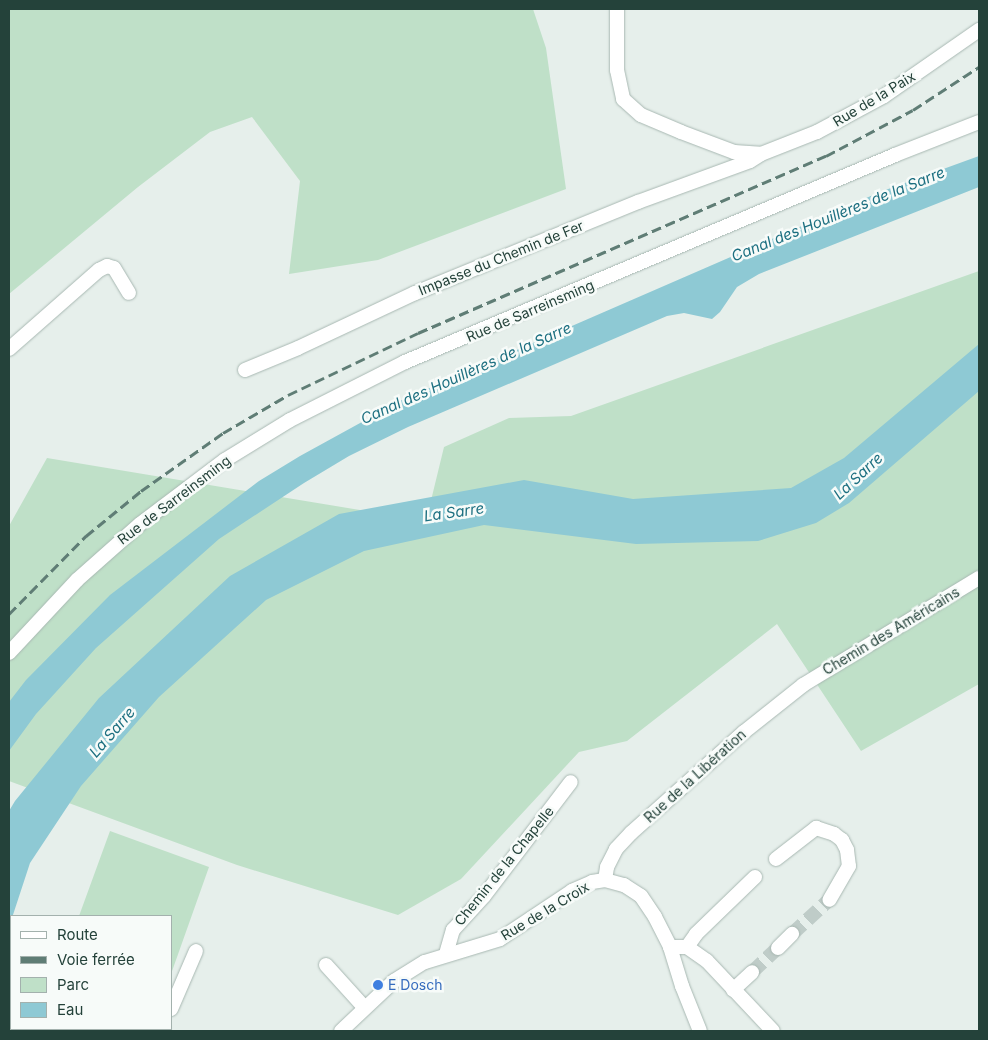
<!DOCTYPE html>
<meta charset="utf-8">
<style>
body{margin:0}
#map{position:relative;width:988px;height:1040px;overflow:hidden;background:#e6efeb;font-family:Inter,sans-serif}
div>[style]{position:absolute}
.green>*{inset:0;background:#bfe0c8}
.water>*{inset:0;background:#8ec9d4}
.minor-tunnel>*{height:14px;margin-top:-7px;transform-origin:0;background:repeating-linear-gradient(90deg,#bfccc8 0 14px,transparent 0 21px)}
.roads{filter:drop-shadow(0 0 1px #a8b8b2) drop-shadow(0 0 1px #a8b8b2)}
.minor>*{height:14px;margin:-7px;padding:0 7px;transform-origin:7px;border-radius:7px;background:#fff}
.rail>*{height:3px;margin-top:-1.5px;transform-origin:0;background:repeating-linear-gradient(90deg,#5f7d75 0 10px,transparent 0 15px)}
.dots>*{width:14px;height:14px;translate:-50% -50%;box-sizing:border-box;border:2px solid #f7fbf9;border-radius:50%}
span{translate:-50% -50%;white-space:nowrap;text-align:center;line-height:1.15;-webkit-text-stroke:5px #f7fbf9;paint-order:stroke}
.street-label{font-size:14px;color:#24423a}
.shop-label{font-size:14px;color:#366cbe}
.left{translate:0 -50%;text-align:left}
.water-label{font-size:15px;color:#1c6f80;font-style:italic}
.frame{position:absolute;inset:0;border:10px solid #24423a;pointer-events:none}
.legend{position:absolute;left:10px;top:915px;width:162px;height:115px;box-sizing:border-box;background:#f7fbf9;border:1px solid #a3b1ad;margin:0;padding:6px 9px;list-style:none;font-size:15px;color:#24423a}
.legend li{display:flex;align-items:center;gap:10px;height:25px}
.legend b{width:25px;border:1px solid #a3b1ad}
</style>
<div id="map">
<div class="green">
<i style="clip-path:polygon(9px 9px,533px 9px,546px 48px,566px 189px,378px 260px,289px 274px,300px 181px,252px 117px,210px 132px,138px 187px,9px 294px)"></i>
<i style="clip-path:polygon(979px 271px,979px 684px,861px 751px,777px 624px,627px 741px,579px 752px,461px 879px,398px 915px,237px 865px,9px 781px,9px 526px,47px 458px,426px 521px,444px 447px,509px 418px,571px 416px)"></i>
<i style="clip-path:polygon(110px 831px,209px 867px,171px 974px,171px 916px,79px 916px)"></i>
</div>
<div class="water">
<i style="clip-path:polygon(979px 156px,979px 187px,759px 274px,737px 287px,720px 312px,712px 319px,684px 313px,667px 316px,408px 427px,349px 456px,304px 483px,219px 539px,96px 648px,36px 714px,9px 751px,9px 702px,26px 680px,110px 595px,259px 481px,300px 456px,402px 400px,880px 192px)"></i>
<i style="clip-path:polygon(979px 344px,979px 391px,849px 503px,816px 523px,758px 541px,636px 544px,484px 525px,364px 551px,266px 600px,159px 697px,81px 786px,30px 863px,9px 927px,9px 811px,15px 801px,99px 698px,230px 576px,339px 514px,524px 480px,633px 499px,791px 488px,844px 458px)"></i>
</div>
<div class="minor-tunnel">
<i style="left:792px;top:934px;width:50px;rotate:-42.6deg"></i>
<i style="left:752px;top:972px;width:35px;rotate:-43deg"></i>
</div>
<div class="roads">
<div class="minor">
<i style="left:617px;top:9px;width:61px;rotate:90deg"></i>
<i style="left:617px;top:70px;width:30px;rotate:78deg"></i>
<i style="left:623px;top:99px;width:24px;rotate:42deg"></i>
<i style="left:641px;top:115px;width:43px;rotate:23deg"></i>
<i style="left:681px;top:132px;width:57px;rotate:20.7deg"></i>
<i style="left:734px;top:152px;width:26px;rotate:4deg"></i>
<i style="left:9px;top:349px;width:120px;rotate:-41.3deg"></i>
<i style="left:99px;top:270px;width:9px;rotate:-27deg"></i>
<i style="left:107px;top:266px;width:7px;rotate:16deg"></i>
<i style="left:114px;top:268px;width:29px;rotate:59deg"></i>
<i style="left:245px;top:370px;width:57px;rotate:-22.5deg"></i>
<i style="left:298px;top:348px;width:129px;rotate:-25.2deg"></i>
<i style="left:415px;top:293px;width:241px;rotate:-22.2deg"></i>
<i style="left:638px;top:202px;width:119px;rotate:-20.1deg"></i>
<i style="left:750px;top:161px;width:13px;rotate:-32deg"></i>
<i style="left:761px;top:154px;width:60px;rotate:-21.4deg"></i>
<i style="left:817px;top:132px;width:76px;rotate:-28.2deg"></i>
<i style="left:884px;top:96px;width:116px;rotate:-34.8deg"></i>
<i style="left:9px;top:653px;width:100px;rotate:-47deg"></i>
<i style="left:77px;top:580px;width:84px;rotate:-41.6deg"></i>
<i style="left:140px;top:524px;width:106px;rotate:-37deg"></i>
<i style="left:225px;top:460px;width:76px;rotate:-31.6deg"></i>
<i style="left:290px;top:420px;width:129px;rotate:-26.8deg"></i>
<i style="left:405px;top:362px;width:532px;rotate:-22.9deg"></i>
<i style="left:895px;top:155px;width:90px;rotate:-21.4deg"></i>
<i style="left:776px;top:859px;width:51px;rotate:-37.8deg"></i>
<i style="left:816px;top:828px;width:19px;rotate:18deg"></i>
<i style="left:834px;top:834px;width:10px;rotate:37deg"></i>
<i style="left:842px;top:840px;width:11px;rotate:63deg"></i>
<i style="left:847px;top:850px;width:16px;rotate:83deg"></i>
<i style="left:849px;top:866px;width:39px;rotate:120deg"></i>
<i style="left:605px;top:880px;width:13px;rotate:-81deg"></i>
<i style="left:607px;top:867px;width:20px;rotate:-63deg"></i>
<i style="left:616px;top:849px;width:22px;rotate:-47deg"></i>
<i style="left:631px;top:833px;width:152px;rotate:-41.8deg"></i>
<i style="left:744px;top:732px;width:75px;rotate:-38.5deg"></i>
<i style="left:803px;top:685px;width:206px;rotate:-31.3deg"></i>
<i style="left:670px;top:947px;width:17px"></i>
<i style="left:687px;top:947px;width:24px;rotate:35deg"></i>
<i style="left:707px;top:961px;width:96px;rotate:46.7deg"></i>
<i style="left:687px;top:947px;width:16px;rotate:-55deg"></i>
<i style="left:696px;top:934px;width:82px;rotate:-44deg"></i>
<i style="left:778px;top:948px;width:20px;rotate:-45deg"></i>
<i style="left:446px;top:954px;width:25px;rotate:-74deg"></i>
<i style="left:453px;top:930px;width:46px;rotate:-47.6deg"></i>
<i style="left:484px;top:896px;width:143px;rotate:-52.7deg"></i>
<i style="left:326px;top:965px;width:57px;rotate:47.9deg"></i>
<i style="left:733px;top:990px;width:26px;rotate:-43deg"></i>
<i style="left:171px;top:1009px;width:63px;rotate:-66.7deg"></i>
<i style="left:9px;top:1022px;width:2px;rotate:27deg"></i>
<i style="left:49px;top:1029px;width:15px;rotate:8deg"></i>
<i style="left:162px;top:1031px;width:2px;rotate:-63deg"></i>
<i style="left:341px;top:1031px;width:73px;rotate:-43.3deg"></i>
<i style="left:394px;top:981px;width:36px;rotate:-32deg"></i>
<i style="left:425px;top:962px;width:78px;rotate:-17deg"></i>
<i style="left:500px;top:939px;width:87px;rotate:-33.7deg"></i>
<i style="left:572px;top:891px;width:22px;rotate:-24deg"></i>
<i style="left:592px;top:882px;width:13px;rotate:-9deg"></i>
<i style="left:605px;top:880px;width:20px;rotate:15deg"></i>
<i style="left:624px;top:885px;width:20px;rotate:33deg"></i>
<i style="left:641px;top:896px;width:25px;rotate:56deg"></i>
<i style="left:655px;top:917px;width:34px;rotate:63deg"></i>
<i style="left:670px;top:947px;width:41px;rotate:72.9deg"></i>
<i style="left:682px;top:986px;width:48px;rotate:68.2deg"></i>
</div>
</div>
<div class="rail">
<i style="left:9px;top:614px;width:110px;rotate:-45.4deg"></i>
<i style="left:86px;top:536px;width:71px;rotate:-39.3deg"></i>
<i style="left:141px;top:491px;width:100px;rotate:-35.3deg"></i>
<i style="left:223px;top:433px;width:75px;rotate:-30.3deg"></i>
<i style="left:288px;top:395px;width:144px;rotate:-25.5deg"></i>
<i style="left:418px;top:333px;width:445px;rotate:-23.5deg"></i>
<i style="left:826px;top:156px;width:98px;rotate:-27.9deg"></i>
<i style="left:913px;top:110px;width:79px;rotate:-33.1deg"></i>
</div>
<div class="dots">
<i style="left:378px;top:985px;background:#3f7fe0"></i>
</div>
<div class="street-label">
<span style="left:874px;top:99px;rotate:-31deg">Rue de la Paix</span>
<span style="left:501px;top:258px;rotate:-22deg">Impasse du Chemin de Fer</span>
<span style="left:530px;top:311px;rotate:-23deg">Rue de Sarreinsming</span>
<span style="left:174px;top:500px;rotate:-37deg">Rue de Sarreinsming</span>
<span style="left:891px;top:631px;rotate:-31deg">Chemin des Américains</span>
<span style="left:695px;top:776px;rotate:-42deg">Rue de la Libération</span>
<span style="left:504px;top:866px;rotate:-51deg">Chemin de la Chapelle</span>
<span style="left:545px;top:911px;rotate:-31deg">Rue de la Croix</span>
</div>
<div class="shop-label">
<span class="left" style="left:388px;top:985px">E Dosch</span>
</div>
<div class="water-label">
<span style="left:838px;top:214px;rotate:-22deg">Canal des Houillères de la Sarre</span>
<span style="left:466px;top:373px;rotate:-24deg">Canal des Houillères de la Sarre</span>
<span style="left:858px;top:476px;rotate:-43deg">La Sarre</span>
<span style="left:454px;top:512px;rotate:-8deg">La Sarre</span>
<span style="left:112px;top:732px;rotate:-49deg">La Sarre</span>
</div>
<div class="frame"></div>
<ul class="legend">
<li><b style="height:6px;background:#fff"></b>Route</li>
<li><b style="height:6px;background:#5f7d75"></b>Voie ferrée</li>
<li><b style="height:14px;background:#bfe0c8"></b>Parc</li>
<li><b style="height:14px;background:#8ec9d4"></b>Eau</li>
</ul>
</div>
